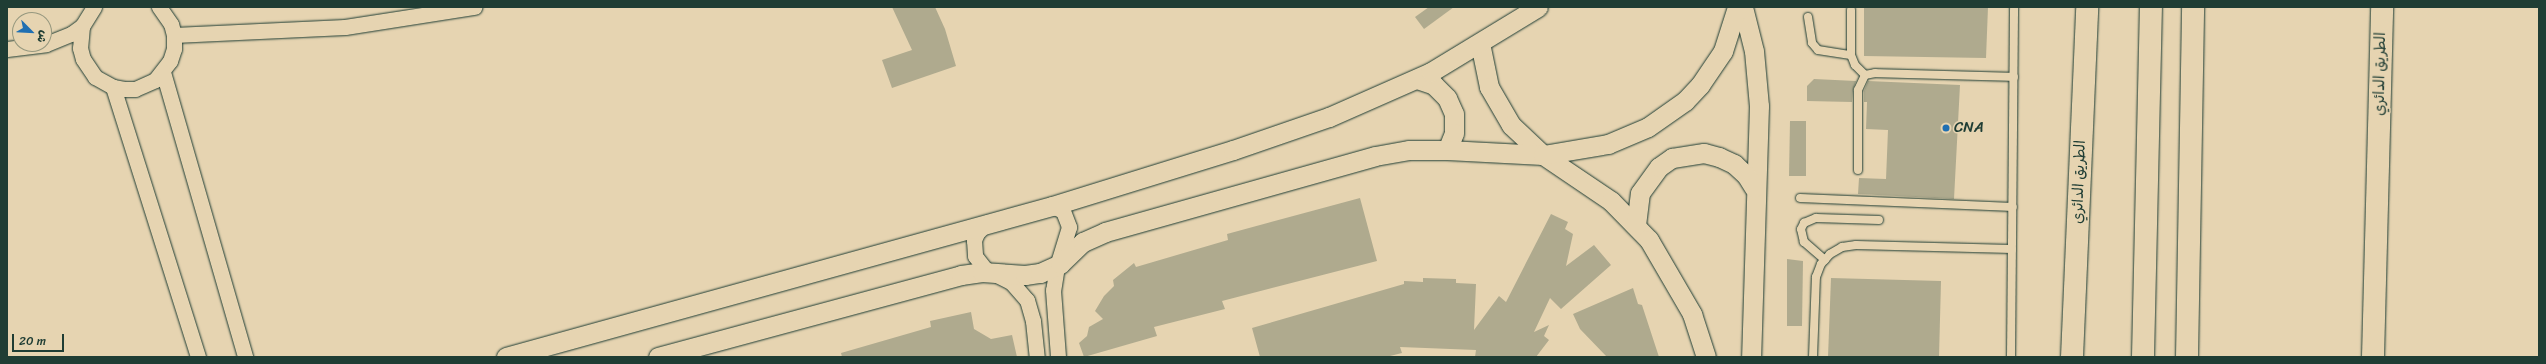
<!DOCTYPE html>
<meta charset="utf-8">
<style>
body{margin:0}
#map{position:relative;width:2546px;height:364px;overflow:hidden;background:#e6d4b1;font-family:Sriracha,"Playpen Sans Arabic",sans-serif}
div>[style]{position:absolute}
.building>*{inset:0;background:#afaa8e}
.roads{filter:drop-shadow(0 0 1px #1f3d34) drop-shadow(0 0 1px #1f3d34)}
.service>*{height:8px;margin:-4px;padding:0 4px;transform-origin:4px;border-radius:4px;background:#e6d4b1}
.minor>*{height:15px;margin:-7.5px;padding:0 7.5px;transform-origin:7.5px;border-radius:7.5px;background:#e6d4b1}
.tertiary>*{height:19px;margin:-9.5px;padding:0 9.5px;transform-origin:9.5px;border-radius:9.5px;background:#e6d4b1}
.trunk>*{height:22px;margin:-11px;padding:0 11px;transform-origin:11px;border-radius:11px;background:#e6d4b1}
.motorway>*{height:22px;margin:-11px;padding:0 11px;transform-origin:11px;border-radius:11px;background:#e6d4b1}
.dots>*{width:11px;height:11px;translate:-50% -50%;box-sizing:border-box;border:2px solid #e6d4b1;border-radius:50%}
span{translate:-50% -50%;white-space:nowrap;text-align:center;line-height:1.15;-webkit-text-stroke:3px #e6d4b1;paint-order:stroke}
.street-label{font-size:15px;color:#1f3d34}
.poi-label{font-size:15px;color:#1f3d34}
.left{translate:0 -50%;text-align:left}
.frame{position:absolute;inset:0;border:8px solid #1f3d34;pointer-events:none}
.north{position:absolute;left:12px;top:12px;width:40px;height:40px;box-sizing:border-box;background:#e6d4b1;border:1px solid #96987f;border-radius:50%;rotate:114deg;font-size:11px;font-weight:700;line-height:16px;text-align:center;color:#1f3d34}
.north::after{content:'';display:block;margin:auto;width:14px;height:18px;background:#1f6fb2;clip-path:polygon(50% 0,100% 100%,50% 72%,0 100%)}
.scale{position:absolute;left:12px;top:334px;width:52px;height:18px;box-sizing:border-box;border:2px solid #1f3d34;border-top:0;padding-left:5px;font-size:12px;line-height:14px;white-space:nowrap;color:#1f3d34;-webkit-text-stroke:3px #e6d4b1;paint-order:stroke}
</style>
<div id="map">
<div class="building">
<i style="clip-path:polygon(892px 7px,935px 7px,945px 29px,956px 66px,892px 88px,882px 60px,912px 50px)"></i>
<i style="clip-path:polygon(1429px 7px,1454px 7px,1424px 29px,1415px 17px)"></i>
<i style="clip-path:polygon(1864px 7px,1988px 7px,1986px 58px,1864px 56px)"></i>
<i style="clip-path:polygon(1814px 79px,1856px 81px,1853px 90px,1852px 102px,1807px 101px,1807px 86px)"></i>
<i style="clip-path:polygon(1868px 81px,1960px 85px,1954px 199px,1858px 194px,1859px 178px,1886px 179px,1888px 130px,1866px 129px,1867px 102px,1864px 102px,1864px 91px)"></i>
<i style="clip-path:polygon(1790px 121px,1806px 121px,1806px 176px,1789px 176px)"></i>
<i style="clip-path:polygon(1360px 198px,1377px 261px,1222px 301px,1225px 309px,1154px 327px,1157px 336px,1084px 357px,1079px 343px,1087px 336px,1089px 327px,1103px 319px,1095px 311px,1104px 296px,1114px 286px,1113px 280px,1134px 263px,1136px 267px,1228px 240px,1227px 234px)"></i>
<i style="clip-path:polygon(1551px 214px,1568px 222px,1565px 229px,1573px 234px,1566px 266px,1594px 245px,1611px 265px,1561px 309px,1550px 298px,1534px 332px,1549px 325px,1544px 336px,1549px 340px,1536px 357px,1475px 357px,1476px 350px,1400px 347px,1402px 353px,1386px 357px,1260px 357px,1252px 328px,1404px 284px,1404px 281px,1423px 282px,1423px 278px,1456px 279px,1456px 283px,1476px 284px,1474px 330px,1499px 296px,1506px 302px)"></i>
<i style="clip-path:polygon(1787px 259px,1803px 261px,1802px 326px,1787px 326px)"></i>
<i style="clip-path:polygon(1831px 278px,1941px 281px,1939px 357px,1828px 357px)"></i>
<i style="clip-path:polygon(1633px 288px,1638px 304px,1642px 305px,1659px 357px,1607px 357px,1580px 329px,1573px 314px)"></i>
<i style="clip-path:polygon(971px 312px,974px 329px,991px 339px,1012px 335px,1017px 357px,842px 357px,841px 353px,931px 327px,930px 321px)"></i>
</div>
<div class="roads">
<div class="service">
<i style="left:1851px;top:10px;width:45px;rotate:90deg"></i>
<i style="left:1851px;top:55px;width:11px;rotate:68deg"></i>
<i style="left:1855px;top:65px;width:14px;rotate:45deg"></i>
<i style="left:1808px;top:17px;width:26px;rotate:81deg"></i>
<i style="left:1812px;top:43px;width:9px;rotate:49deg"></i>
<i style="left:1818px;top:50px;width:33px;rotate:9deg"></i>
<i style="left:1858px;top:170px;width:80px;rotate:-90deg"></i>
<i style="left:1858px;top:90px;width:17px;rotate:-65deg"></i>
<i style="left:1865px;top:75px;width:10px;rotate:-11deg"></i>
<i style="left:1875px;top:73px;width:139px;rotate:1.6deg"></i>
<i style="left:1800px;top:198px;width:213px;rotate:2.4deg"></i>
<i style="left:1825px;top:260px;width:28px;rotate:-139deg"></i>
<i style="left:1804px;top:242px;width:13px;rotate:-103deg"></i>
<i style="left:1801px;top:229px;width:7px;rotate:-63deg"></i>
<i style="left:1804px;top:223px;width:13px;rotate:-23deg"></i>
<i style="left:1816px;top:218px;width:63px;rotate:1.8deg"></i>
<i style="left:1813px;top:357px;width:80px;rotate:-87.9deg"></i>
<i style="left:1816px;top:277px;width:14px;rotate:-69deg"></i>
<i style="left:1821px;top:264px;width:13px;rotate:-48deg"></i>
<i style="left:1830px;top:254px;width:14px;rotate:-30deg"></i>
<i style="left:1842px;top:247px;width:14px;rotate:-8deg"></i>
<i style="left:1856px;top:245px;width:156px;rotate:1.5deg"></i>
<i style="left:2011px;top:357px;width:350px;rotate:-89.5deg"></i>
</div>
<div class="minor">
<i style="left:94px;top:7px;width:22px;rotate:122deg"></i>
<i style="left:82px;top:26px;width:22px;rotate:95deg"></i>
<i style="left:80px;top:48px;width:11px;rotate:75deg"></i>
<i style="left:83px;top:59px;width:22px;rotate:56deg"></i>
<i style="left:95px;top:77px;width:21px;rotate:29deg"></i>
<i style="left:113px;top:87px;width:11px;rotate:10deg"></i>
<i style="left:124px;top:89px;width:11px"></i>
<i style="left:135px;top:89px;width:22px;rotate:-24deg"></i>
<i style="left:155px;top:80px;width:24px;rotate:-52deg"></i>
<i style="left:170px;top:61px;width:13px;rotate:-72deg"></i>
<i style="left:174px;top:49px;width:14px;rotate:-90deg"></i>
<i style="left:174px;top:35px;width:11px;rotate:-105deg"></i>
<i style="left:171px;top:24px;width:21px;rotate:-125deg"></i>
<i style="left:174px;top:35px;width:171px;rotate:-2.7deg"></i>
<i style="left:345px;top:27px;width:131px;rotate:-8.8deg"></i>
<i style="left:7px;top:49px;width:39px;rotate:-7deg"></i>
<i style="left:46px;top:44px;width:27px;rotate:-22deg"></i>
<i style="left:71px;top:34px;width:14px;rotate:-36deg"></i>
<i style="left:163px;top:72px;width:297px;rotate:73.9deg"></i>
<i style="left:113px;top:87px;width:283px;rotate:72.5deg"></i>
<i style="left:1052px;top:206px;width:12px;rotate:24deg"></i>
<i style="left:1063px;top:211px;width:17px;rotate:69deg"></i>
<i style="left:1069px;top:227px;width:41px;rotate:107.1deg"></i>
<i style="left:1057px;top:266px;width:24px;rotate:99deg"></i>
<i style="left:1053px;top:290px;width:67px;rotate:85.7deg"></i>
<i style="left:988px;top:222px;width:16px;rotate:135deg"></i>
<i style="left:977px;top:233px;width:8px;rotate:113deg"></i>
<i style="left:974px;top:240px;width:16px;rotate:86deg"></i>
<i style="left:975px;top:256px;width:16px;rotate:52deg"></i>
<i style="left:985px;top:269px;width:30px;rotate:27deg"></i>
<i style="left:1012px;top:283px;width:23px;rotate:49deg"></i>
<i style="left:1027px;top:300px;width:22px;rotate:74deg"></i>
<i style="left:1033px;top:321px;width:36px;rotate:84deg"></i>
</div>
<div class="tertiary">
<i style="left:1743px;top:7px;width:45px;rotate:76deg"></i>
<i style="left:1754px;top:51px;width:55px;rotate:84.8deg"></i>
<i style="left:1759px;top:106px;width:251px;rotate:91.8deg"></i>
<i style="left:1480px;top:43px;width:45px;rotate:78.4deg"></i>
<i style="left:1489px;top:87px;width:44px;rotate:59.9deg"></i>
<i style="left:1511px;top:125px;width:44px;rotate:43.2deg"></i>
<i style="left:1543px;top:155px;width:82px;rotate:34.1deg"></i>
<i style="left:1611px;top:201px;width:54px;rotate:45.7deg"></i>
<i style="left:1649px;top:240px;width:86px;rotate:59.8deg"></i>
<i style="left:1692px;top:314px;width:45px;rotate:72deg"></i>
<i style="left:1417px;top:79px;width:18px;rotate:19deg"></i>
<i style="left:1434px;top:85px;width:18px;rotate:45deg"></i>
<i style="left:1447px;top:98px;width:17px;rotate:66deg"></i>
<i style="left:1454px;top:114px;width:19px;rotate:90deg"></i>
<i style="left:1454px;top:133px;width:18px;rotate:112deg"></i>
<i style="left:1636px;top:225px;width:32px;rotate:-83deg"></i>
<i style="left:1640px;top:193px;width:32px;rotate:-54deg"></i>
<i style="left:1659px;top:167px;width:16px;rotate:-35deg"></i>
<i style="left:1672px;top:158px;width:32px;rotate:-9deg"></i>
<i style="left:1704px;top:153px;width:16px;rotate:15deg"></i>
<i style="left:1719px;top:157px;width:17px;rotate:25deg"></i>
<i style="left:1734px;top:164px;width:16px;rotate:43deg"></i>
<i style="left:1746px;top:175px;width:15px;rotate:58deg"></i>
<i style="left:506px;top:357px;width:566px;rotate:-15.46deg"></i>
<i style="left:1052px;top:206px;width:189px;rotate:-17.2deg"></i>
<i style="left:1233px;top:150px;width:102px;rotate:-19deg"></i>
<i style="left:1329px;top:117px;width:111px;rotate:-23.8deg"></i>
<i style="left:1431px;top:72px;width:125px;rotate:-31.3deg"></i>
<i style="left:658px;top:357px;width:314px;rotate:-15.1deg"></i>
<i style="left:961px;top:275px;width:21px;rotate:-8deg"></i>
<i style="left:982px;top:272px;width:43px;rotate:4deg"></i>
<i style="left:1025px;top:275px;width:15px;rotate:-8deg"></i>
<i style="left:1040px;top:273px;width:22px;rotate:-24deg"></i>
<i style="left:1060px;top:264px;width:32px;rotate:-44deg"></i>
<i style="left:1083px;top:242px;width:24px;rotate:-24deg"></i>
<i style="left:1105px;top:232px;width:280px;rotate:-15.7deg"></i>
<i style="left:1375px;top:156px;width:35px;rotate:-10deg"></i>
<i style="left:1409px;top:150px;width:38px"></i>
<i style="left:1447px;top:150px;width:96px;rotate:3deg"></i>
<i style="left:1543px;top:155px;width:66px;rotate:-9.6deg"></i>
<i style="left:1608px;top:144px;width:43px;rotate:-23deg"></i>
<i style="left:1648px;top:127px;width:45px;rotate:-35.1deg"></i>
<i style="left:1685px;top:101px;width:22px;rotate:-47deg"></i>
<i style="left:1700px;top:85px;width:41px;rotate:-55.9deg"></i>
<i style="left:1723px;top:51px;width:46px;rotate:-72.3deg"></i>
</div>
<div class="trunk">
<i style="left:2072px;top:357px;width:350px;rotate:-87.5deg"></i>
<i style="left:2373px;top:357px;width:350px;rotate:-88.5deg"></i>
</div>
<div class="motorway">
<i style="left:2143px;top:357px;width:350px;rotate:-88.7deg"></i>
<i style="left:2187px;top:357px;width:350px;rotate:-89deg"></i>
</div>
</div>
<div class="dots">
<i style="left:1946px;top:128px;background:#1f6fb2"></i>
</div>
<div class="street-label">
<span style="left:2380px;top:74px;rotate:-89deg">الطريق الدائري</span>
<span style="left:2079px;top:182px;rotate:-88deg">الطريق الدائري</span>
</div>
<div class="poi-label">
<span class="left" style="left:1954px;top:128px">CNA</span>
</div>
<div class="frame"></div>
<div class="north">ش</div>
<div class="scale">20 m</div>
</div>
